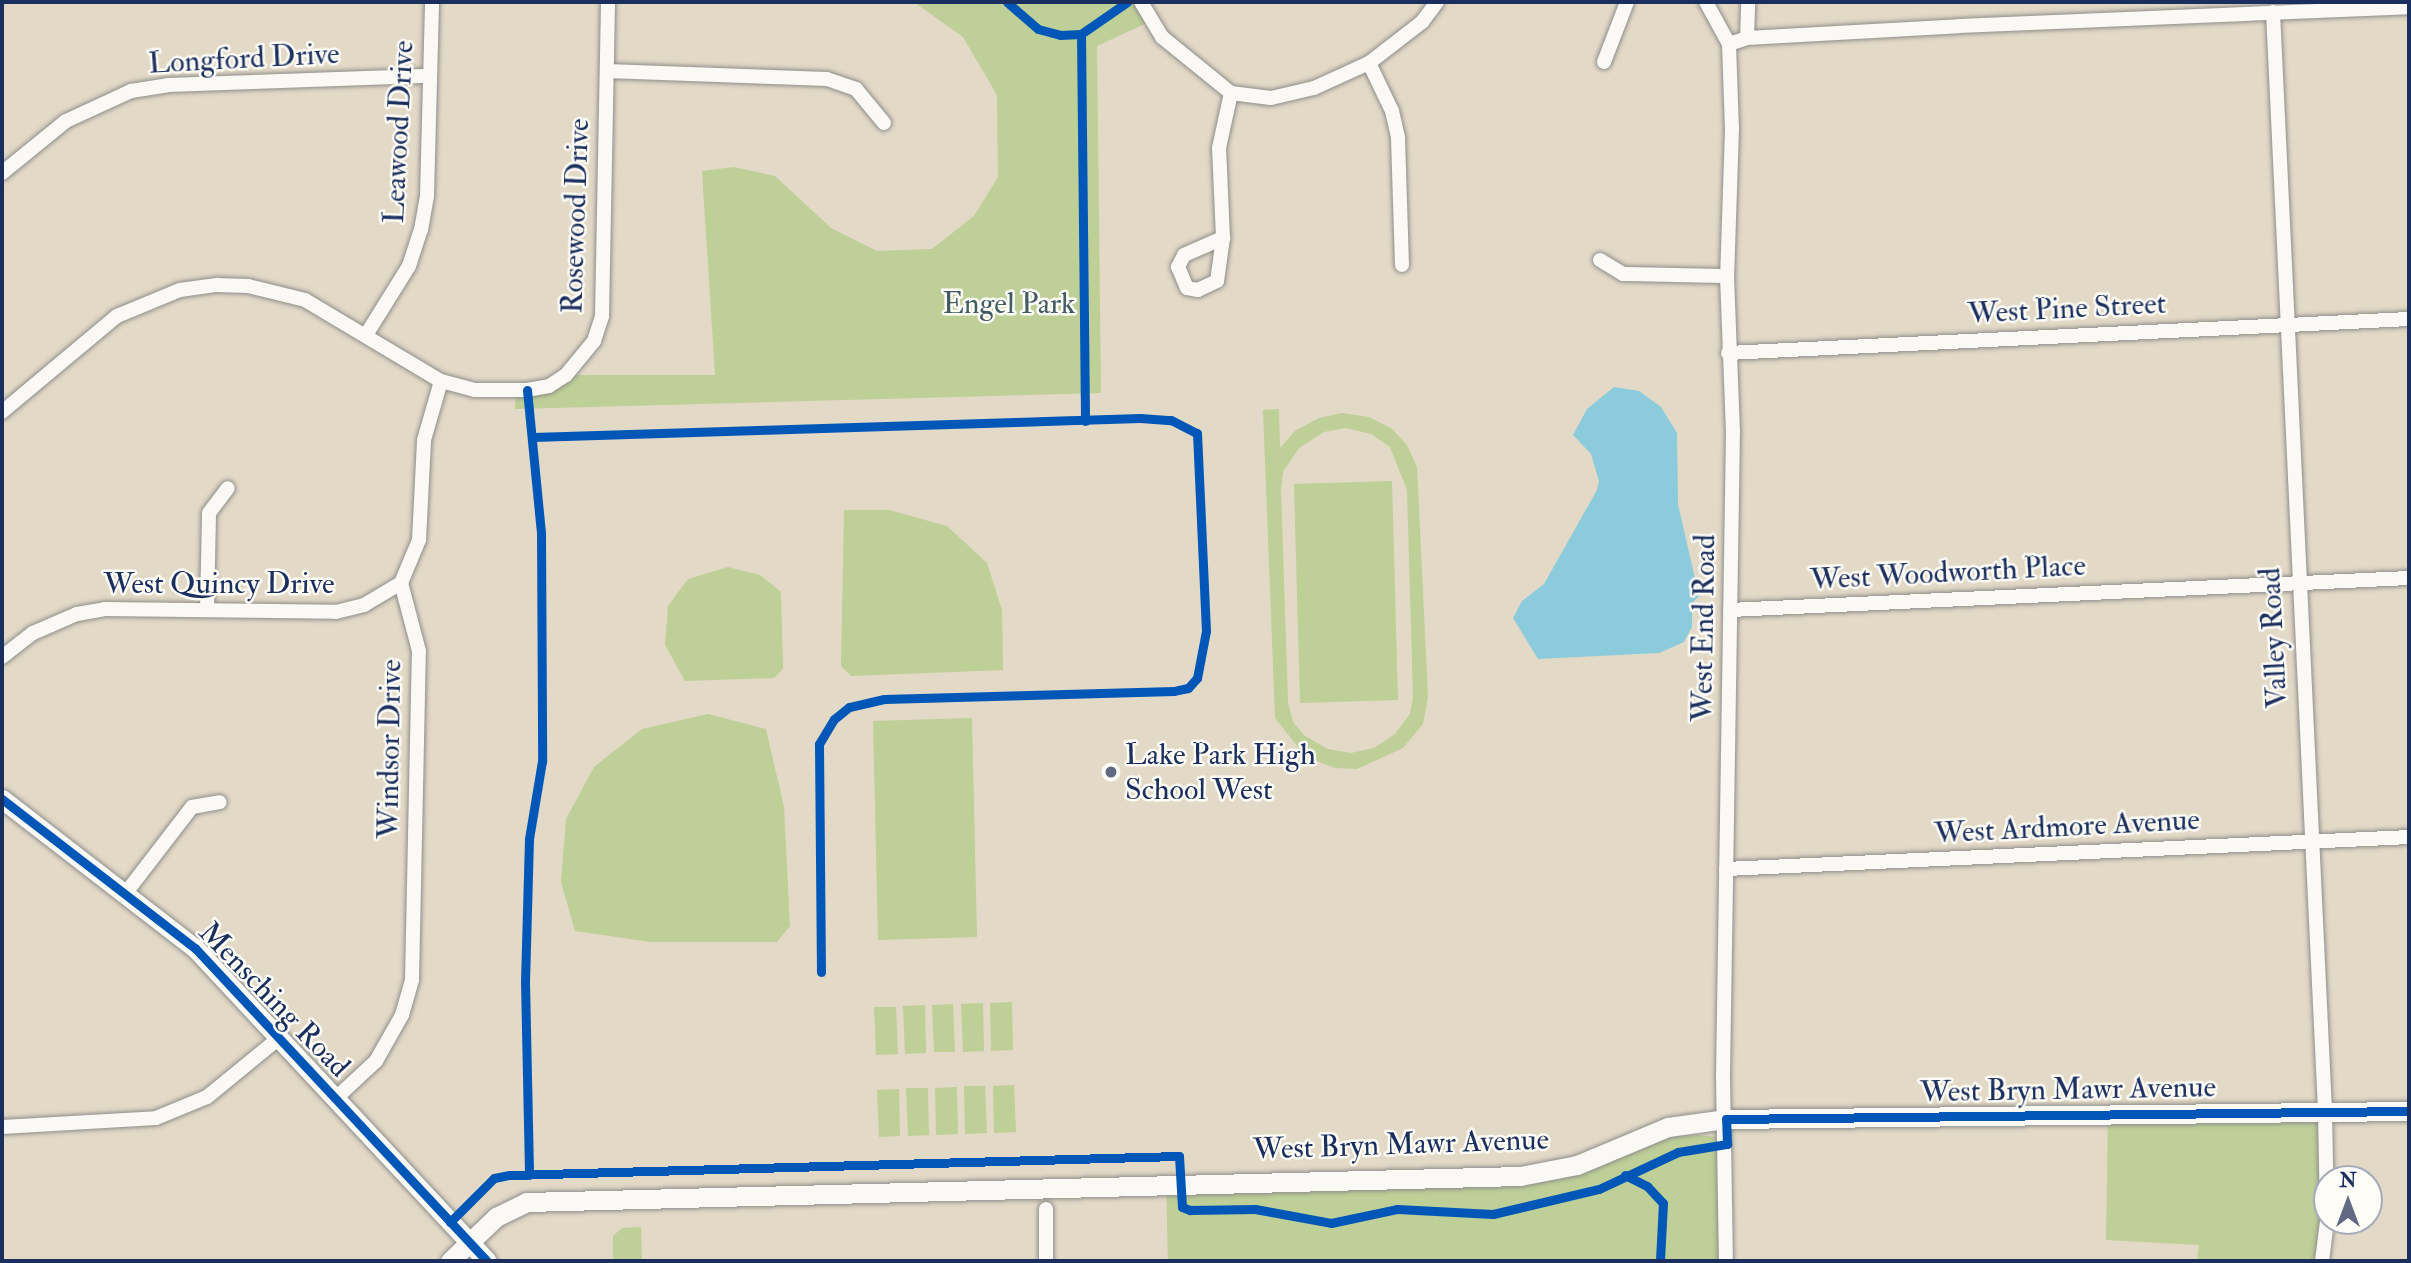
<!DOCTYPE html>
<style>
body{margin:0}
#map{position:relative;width:2411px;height:1263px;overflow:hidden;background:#e2d9c6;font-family:"IM FELL Double Pica",serif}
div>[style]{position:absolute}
.green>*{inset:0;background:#becf97}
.water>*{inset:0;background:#8ccbdc}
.roads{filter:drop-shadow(0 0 2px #8e8e8c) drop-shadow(0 0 2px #8e8e8c)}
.street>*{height:14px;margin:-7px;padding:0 7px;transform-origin:7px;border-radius:7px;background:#fbf9f6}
.secondary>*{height:19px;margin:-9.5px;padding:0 9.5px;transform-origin:9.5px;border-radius:9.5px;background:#fbf9f6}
.cycleway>*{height:9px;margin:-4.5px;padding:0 4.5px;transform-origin:4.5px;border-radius:4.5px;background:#0057b8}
.dots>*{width:19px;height:19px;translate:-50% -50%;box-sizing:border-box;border:4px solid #fdfcf7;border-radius:50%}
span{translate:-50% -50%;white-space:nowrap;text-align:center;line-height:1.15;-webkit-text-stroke:5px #fdfcf7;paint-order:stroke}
.street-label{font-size:30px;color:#1b2f5e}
.park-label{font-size:30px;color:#435c63}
.poi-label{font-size:30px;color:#1b2f5e}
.left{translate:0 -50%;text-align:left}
.frame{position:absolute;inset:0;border:4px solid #1b2f5e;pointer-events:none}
.north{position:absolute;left:2313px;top:1165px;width:70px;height:70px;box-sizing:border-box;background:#fdfcf7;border:2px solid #a3aaba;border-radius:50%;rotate:0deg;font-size:19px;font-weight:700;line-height:28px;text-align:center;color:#1b2f5e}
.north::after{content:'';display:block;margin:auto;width:24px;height:32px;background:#616a82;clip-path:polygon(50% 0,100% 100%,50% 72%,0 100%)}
</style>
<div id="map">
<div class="green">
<i style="clip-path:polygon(914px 2px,1141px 2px,1151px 21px,1097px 46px,1101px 393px,515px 409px,516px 391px,566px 375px,715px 375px,702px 171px,734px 167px,775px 176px,831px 228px,877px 251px,932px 249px,974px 216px,998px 177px,997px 95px,963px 37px)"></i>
<i style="clip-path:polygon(evenodd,1279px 409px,1280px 448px,1295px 431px,1319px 418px,1342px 413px,1369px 417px,1391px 428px,1407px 445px,1417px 467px,1428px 697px,1423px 724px,1403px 748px,1357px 769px,1335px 768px,1306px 757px,1275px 718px,1263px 410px,1279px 409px,1346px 428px,1371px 434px,1390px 447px,1407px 490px,1413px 697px,1410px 714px,1395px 734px,1374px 748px,1351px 753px,1328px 749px,1305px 736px,1293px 722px,1288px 702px,1281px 489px,1283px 472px,1299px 448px,1324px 432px,1346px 428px)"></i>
<i style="clip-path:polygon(1392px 481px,1398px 700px,1300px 703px,1294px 484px)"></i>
<i style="clip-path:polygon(844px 510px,889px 510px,947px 526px,987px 563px,1002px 610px,1003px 670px,851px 676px,841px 666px)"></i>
<i style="clip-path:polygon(728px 567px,760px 575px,781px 592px,783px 669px,774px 678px,685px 681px,665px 645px,668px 606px,688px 579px)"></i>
<i style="clip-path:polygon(708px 714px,766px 729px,784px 807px,790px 926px,777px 942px,651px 942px,575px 931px,561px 882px,566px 819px,594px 767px,642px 729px)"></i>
<i style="clip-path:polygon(972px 718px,977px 937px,878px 940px,873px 721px)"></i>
<i style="clip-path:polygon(1012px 1002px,1013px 1050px,991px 1051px,990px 1003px)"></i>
<i style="clip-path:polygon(983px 1003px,984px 1051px,963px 1052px,961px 1004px)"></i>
<i style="clip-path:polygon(953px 1004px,955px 1052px,934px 1052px,932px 1005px)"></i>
<i style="clip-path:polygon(925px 1005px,926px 1053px,905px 1054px,903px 1006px)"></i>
<i style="clip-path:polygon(874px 1007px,896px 1007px,898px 1054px,876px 1055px)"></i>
<i style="clip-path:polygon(1014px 1085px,1016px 1132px,994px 1133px,993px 1086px)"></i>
<i style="clip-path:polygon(964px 1086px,985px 1086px,987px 1133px,965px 1134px)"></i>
<i style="clip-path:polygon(957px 1087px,958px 1134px,936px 1135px,935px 1088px)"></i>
<i style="clip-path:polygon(906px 1088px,928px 1088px,929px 1135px,908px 1136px)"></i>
<i style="clip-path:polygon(899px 1089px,900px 1136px,879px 1137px,877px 1090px)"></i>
<i style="clip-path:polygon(2325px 1112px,2322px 1261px,2197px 1261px,2199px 1245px,2106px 1240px,2108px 1114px)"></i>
<i style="clip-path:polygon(1700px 1135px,1716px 1137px,1719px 1149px,1723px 1261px,1168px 1261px,1166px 1183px,1520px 1176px,1635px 1138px)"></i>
<i style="clip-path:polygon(641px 1227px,642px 1261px,613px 1261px,613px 1236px,622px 1228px)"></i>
</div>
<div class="water">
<i style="clip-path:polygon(1614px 387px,1639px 391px,1661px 407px,1677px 433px,1678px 504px,1699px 596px,1692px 603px,1692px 627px,1684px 642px,1659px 653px,1538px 659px,1513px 618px,1522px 601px,1544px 584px,1597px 490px,1599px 481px,1591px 454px,1573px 435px,1587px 409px)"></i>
</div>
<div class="roads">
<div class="street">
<i style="left:1141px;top:2px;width:41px;rotate:59deg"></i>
<i style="left:1162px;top:37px;width:89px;rotate:39.1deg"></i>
<i style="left:1231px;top:93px;width:40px;rotate:7.1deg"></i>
<i style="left:1271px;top:98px;width:44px;rotate:-13.1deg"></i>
<i style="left:1314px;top:88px;width:60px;rotate:-24.4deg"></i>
<i style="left:1369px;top:63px;width:67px;rotate:-37.7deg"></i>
<i style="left:1422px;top:22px;width:25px;rotate:-53deg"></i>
<i style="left:1706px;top:2px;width:48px;rotate:61.3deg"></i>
<i style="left:1729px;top:44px;width:85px;rotate:88deg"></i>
<i style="left:1732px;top:129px;width:147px;rotate:91.9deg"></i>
<i style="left:1727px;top:276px;width:155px;rotate:87.8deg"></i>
<i style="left:1733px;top:431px;width:645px;rotate:90.89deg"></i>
<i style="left:1723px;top:1076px;width:185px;rotate:89.1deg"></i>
<i style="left:2273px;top:12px;width:1101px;rotate:87.29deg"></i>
<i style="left:2325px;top:1112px;width:109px;rotate:88.9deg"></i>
<i style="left:2327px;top:1221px;width:40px;rotate:97.1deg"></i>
<i style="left:1747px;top:38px;width:36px;rotate:-88deg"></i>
<i style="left:1729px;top:44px;width:19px;rotate:-18deg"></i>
<i style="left:1747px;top:38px;width:212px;rotate:-3.2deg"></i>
<i style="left:1959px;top:26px;width:450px;rotate:-2.4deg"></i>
<i style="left:1604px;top:62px;width:64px;rotate:-69deg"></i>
<i style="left:1369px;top:63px;width:53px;rotate:64.4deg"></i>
<i style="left:1392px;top:111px;width:28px;rotate:77deg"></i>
<i style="left:1398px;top:138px;width:127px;rotate:88.2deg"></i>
<i style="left:607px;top:71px;width:220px;rotate:2.1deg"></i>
<i style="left:827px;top:79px;width:31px;rotate:19deg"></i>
<i style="left:856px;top:89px;width:44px;rotate:50.5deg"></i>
<i style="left:2px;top:173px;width:82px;rotate:-39.1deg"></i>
<i style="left:66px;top:121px;width:72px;rotate:-24.8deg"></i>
<i style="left:131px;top:91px;width:37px;rotate:-9deg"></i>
<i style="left:168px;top:85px;width:262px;rotate:-2deg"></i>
<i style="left:1223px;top:238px;width:43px;rotate:97.9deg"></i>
<i style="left:1217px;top:281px;width:21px;rotate:155deg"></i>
<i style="left:1198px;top:290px;width:11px;rotate:-170deg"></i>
<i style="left:1187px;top:288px;width:23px;rotate:-113deg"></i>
<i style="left:1178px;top:267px;width:13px;rotate:-63deg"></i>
<i style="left:1184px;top:255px;width:43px;rotate:-23.6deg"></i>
<i style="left:1223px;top:238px;width:90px;rotate:-92.5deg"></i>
<i style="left:1219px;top:148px;width:56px;rotate:-77.7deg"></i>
<i style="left:1600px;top:260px;width:27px;rotate:31deg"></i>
<i style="left:1623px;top:274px;width:104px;rotate:1.1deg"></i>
<i style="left:366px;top:335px;width:81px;rotate:-58.1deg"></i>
<i style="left:409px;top:266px;width:38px;rotate:-72deg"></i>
<i style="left:421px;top:230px;width:35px;rotate:-80deg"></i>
<i style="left:427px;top:196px;width:194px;rotate:-88.5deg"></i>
<i style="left:1728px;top:353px;width:682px;rotate:-2.86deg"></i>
<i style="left:2px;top:412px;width:150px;rotate:-39.9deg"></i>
<i style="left:117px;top:316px;width:68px;rotate:-22.4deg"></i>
<i style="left:180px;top:290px;width:37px;rotate:-8deg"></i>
<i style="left:217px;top:285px;width:31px;rotate:2deg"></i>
<i style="left:248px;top:286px;width:59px;rotate:13.8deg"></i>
<i style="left:305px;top:300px;width:158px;rotate:30.8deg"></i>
<i style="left:441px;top:381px;width:35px;rotate:15deg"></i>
<i style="left:475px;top:390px;width:52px"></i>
<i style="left:527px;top:390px;width:22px;rotate:-10deg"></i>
<i style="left:549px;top:386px;width:20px;rotate:-33deg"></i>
<i style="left:566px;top:375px;width:44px;rotate:-50.5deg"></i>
<i style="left:594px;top:341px;width:26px;rotate:-72deg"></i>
<i style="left:602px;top:316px;width:314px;rotate:-88.9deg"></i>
<i style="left:207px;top:610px;width:97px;rotate:-88.8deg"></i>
<i style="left:209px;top:513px;width:31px;rotate:-53deg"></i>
<i style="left:1730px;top:610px;width:680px;rotate:-2.7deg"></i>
<i style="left:2px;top:657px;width:39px;rotate:-38deg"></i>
<i style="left:33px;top:633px;width:48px;rotate:-23.4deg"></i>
<i style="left:77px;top:614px;width:27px;rotate:-10deg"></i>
<i style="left:104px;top:609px;width:232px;rotate:0.7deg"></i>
<i style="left:336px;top:612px;width:29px;rotate:-14deg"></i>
<i style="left:364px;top:605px;width:43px;rotate:-30.7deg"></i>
<i style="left:1726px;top:869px;width:684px;rotate:-2.68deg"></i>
<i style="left:125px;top:894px;width:110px;rotate:-52.4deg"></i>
<i style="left:192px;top:807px;width:28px;rotate:-10deg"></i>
<i style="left:335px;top:1099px;width:56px;rotate:-42.8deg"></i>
<i style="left:376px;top:1061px;width:53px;rotate:-60.5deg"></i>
<i style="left:402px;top:1015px;width:36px;rotate:-74deg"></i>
<i style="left:412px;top:980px;width:329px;rotate:-88.8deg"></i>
<i style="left:419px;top:651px;width:70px;rotate:-104.8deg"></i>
<i style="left:401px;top:583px;width:47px;rotate:-67.3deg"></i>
<i style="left:419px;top:540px;width:100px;rotate:-87.1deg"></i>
<i style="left:424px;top:440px;width:61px;rotate:-73.9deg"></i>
<i style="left:2px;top:1127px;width:154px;rotate:-3.3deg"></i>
<i style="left:156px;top:1118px;width:55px;rotate:-22.4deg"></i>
<i style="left:207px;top:1097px;width:93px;rotate:-39.3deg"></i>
<i style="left:1046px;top:1261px;width:52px;rotate:-90deg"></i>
</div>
<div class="secondary">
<i style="left:2px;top:799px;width:244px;rotate:37.7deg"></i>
<i style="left:195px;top:948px;width:428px;rotate:47deg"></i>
<i style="left:450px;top:1261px;width:64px;rotate:-43.7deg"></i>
<i style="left:496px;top:1217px;width:34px;rotate:-26deg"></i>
<i style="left:527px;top:1202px;width:993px;rotate:-1.5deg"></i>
<i style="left:1520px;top:1176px;width:58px;rotate:-10.9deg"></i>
<i style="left:1577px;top:1165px;width:99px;rotate:-22.7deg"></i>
<i style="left:1668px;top:1127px;width:59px;rotate:-7.9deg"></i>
<i style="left:1726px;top:1119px;width:683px;rotate:-0.67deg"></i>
</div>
</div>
<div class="cycleway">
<i style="left:1007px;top:2px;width:41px;rotate:41.1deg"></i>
<i style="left:1038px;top:29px;width:23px;rotate:15deg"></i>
<i style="left:1060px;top:35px;width:21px;rotate:-3deg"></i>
<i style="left:1081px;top:34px;width:56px;rotate:-34.8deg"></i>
<i style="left:1081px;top:34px;width:387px;rotate:89.4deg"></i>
<i style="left:527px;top:390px;width:143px;rotate:84.4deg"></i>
<i style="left:541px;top:532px;width:229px;rotate:89.7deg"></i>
<i style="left:542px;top:761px;width:79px;rotate:99.5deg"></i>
<i style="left:529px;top:839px;width:142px;rotate:91.6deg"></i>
<i style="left:525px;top:981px;width:194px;rotate:88.8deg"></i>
<i style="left:533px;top:437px;width:607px;rotate:-1.79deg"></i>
<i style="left:1140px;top:418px;width:31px;rotate:4deg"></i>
<i style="left:1171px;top:420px;width:29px;rotate:27deg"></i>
<i style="left:1197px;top:433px;width:198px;rotate:87.4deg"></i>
<i style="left:1206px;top:631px;width:48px;rotate:100.8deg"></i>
<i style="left:1197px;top:678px;width:13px;rotate:132deg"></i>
<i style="left:1188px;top:688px;width:14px;rotate:168deg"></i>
<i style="left:1174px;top:691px;width:290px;rotate:178.4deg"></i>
<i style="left:884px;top:699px;width:36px;rotate:167deg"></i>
<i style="left:849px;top:707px;width:19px;rotate:141deg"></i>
<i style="left:834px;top:719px;width:29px;rotate:121deg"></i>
<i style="left:819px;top:744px;width:228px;rotate:89.5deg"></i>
<i style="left:2px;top:799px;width:244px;rotate:37.7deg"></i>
<i style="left:195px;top:948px;width:428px;rotate:47deg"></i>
<i style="left:1625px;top:1175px;width:25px;rotate:27deg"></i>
<i style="left:1647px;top:1186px;width:23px;rotate:47deg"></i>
<i style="left:1663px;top:1203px;width:58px;rotate:93deg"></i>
<i style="left:450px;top:1222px;width:62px;rotate:-45deg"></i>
<i style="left:494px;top:1178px;width:16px;rotate:-11deg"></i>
<i style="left:510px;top:1175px;width:669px;rotate:-1.63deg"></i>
<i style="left:1179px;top:1156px;width:51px;rotate:86.6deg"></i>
<i style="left:1182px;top:1207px;width:9px;rotate:21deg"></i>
<i style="left:1190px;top:1210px;width:65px;rotate:-0.9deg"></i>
<i style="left:1255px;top:1209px;width:77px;rotate:10.4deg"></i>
<i style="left:1331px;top:1223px;width:67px;rotate:-12deg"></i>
<i style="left:1397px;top:1209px;width:96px;rotate:3deg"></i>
<i style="left:1493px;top:1214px;width:109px;rotate:-13.3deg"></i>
<i style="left:1599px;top:1189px;width:87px;rotate:-25.1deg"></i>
<i style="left:1678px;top:1152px;width:50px;rotate:-9.3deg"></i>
<i style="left:1727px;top:1144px;width:25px;rotate:-92deg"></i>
<i style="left:1726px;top:1119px;width:683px;rotate:-0.67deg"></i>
</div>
<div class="dots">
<i style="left:1111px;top:772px;background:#616a82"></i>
</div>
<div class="street-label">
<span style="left:244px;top:59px;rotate:-3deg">Longford Drive</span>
<span style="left:399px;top:132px;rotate:-87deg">Leawood Drive</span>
<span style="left:576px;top:216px;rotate:-88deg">Rosewood Drive</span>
<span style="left:2067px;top:309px;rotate:-3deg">West Pine Street</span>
<span style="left:1948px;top:573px;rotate:-3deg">West Woodworth Place</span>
<span style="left:219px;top:584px">West Quincy Drive</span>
<span style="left:1704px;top:628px;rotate:-89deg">West End Road</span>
<span style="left:2274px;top:638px;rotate:-93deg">Valley Road</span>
<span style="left:390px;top:749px;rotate:-89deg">Windsor Drive</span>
<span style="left:2067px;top:827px;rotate:-3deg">West Ardmore Avenue</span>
<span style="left:274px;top:1000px;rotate:46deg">Mensching Road</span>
<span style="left:2068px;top:1090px;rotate:-1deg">West Bryn Mawr Avenue</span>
<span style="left:1401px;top:1145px;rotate:-2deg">West Bryn Mawr Avenue</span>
</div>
<div class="park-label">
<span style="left:1009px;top:304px">Engel Park</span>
</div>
<div class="poi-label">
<span class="left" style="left:1125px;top:772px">Lake Park High<br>School West</span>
</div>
<div class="frame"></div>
<div class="north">N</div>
</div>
